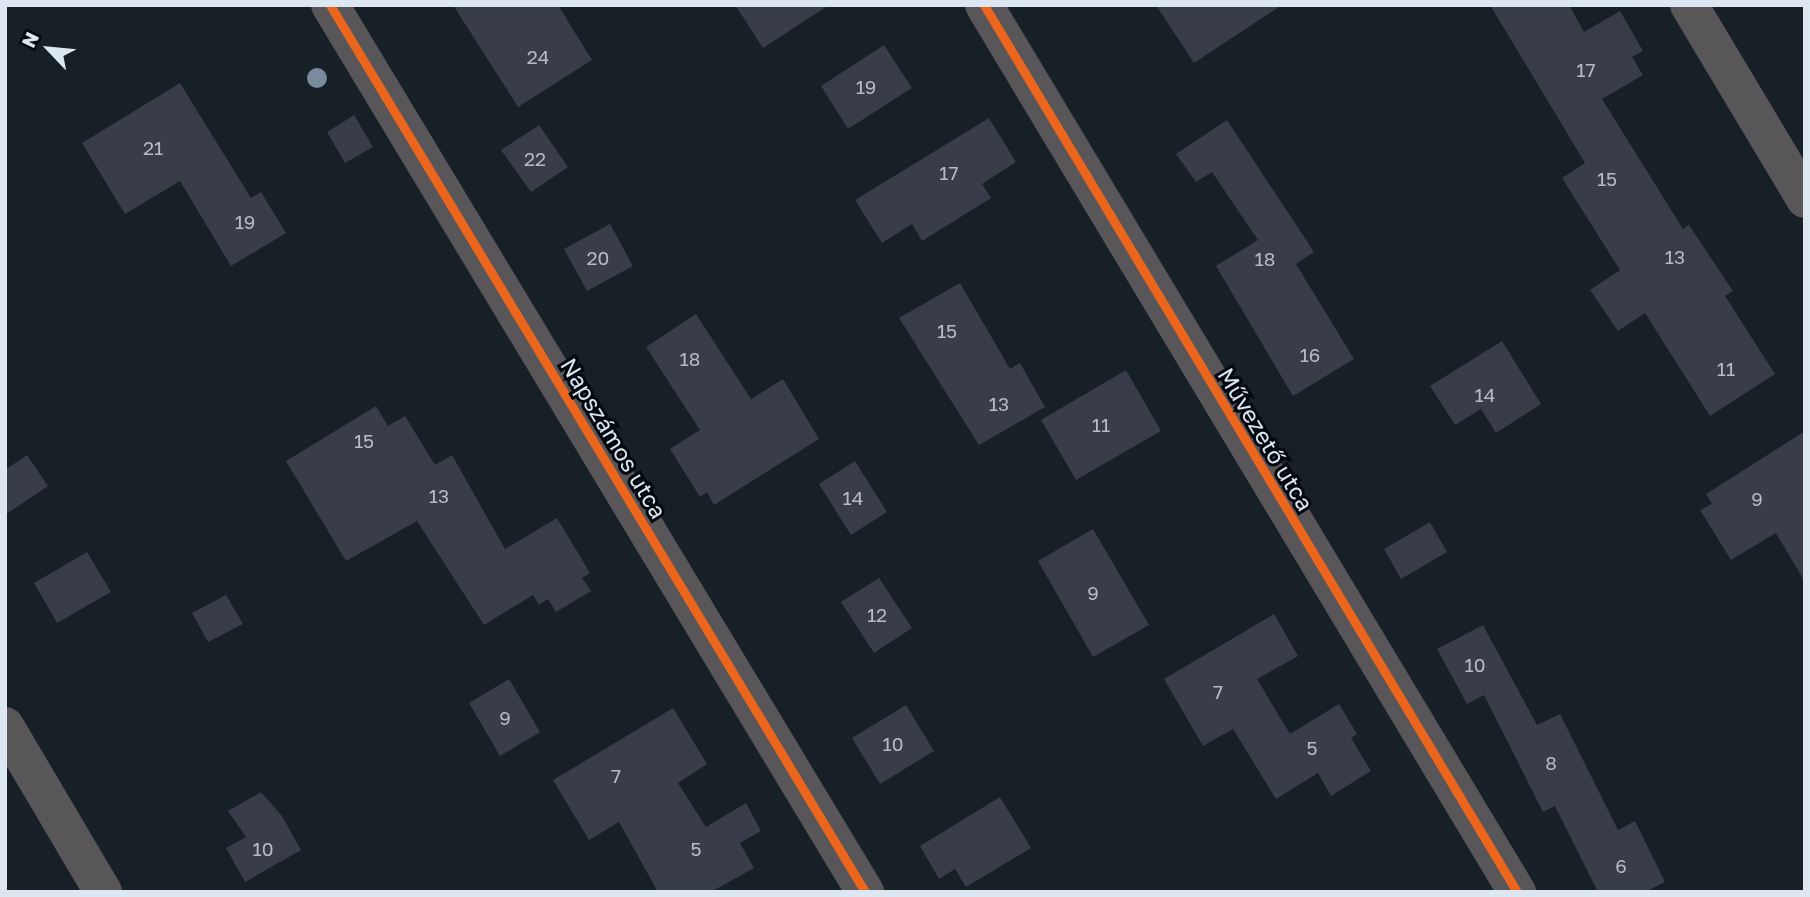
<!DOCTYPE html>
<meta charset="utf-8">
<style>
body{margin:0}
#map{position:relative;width:1810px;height:897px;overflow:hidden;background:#171f27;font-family:"Golos Text",sans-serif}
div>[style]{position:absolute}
.building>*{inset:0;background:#393c49}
.minor>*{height:38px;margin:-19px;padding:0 19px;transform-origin:19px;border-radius:19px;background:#585658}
.cycleway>*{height:9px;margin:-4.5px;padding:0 4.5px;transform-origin:4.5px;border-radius:4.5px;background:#eb651d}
.trees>*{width:20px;height:20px;margin:-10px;border-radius:50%;background:#798b9d}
span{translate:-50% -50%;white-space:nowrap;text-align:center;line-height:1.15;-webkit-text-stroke:6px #04090f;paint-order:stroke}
.number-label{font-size:19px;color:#b3bcc7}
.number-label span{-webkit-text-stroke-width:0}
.street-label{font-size:23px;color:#dce7f1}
.frame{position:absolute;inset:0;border:7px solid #dce7f1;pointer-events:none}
.north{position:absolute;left:14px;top:14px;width:70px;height:70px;-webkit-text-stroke:5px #04090f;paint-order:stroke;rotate:296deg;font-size:19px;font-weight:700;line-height:28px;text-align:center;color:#dce7f1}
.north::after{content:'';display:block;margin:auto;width:24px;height:32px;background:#dce7f1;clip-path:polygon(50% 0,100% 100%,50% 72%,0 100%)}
</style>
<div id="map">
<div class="building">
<i style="clip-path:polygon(453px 5px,558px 5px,592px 60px,518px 107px)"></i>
<i style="clip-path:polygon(735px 5px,829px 5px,763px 48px)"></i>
<i style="clip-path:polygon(1156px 5px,1282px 5px,1194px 63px)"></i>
<i style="clip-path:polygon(1490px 5px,1569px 5px,1584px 32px,1620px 11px,1643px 51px,1632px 57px,1643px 75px,1602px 99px,1683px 229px,1689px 225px,1733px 291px,1725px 296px,1775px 374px,1710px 416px,1645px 313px,1618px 331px,1590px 290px,1620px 270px,1562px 178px,1585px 163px)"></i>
<i style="clip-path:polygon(884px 45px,912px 88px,848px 129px,821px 86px)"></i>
<i style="clip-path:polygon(180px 83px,251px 198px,261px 192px,286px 233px,231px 266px,180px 181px,125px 214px,82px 143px)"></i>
<i style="clip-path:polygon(354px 115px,373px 147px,345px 163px,327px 132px)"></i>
<i style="clip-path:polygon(989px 118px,1016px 162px,982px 184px,991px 198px,922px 241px,912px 224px,882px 243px,855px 200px)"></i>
<i style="clip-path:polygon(1227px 120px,1314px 252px,1296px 264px,1354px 359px,1293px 396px,1216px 266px,1258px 240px,1212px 172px,1196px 182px,1176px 154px)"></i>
<i style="clip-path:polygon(539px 125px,568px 167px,531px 192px,501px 150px)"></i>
<i style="clip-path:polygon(610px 224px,633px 266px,587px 291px,564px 249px)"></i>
<i style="clip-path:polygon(960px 283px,1010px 369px,1020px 363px,1045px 407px,979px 445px,899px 318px)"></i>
<i style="clip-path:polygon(696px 314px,751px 399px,783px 379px,819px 439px,714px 505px,707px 492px,700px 497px,670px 449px,700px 430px,646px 347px)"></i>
<i style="clip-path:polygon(1502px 341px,1541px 404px,1496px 433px,1481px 409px,1455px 425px,1430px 386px)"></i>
<i style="clip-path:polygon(1126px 370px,1161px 431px,1076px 480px,1041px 420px)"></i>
<i style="clip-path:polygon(376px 406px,388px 426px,405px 416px,435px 465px,452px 455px,505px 549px,557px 518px,590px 573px,582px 578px,591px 591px,556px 612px,548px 599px,539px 605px,533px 595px,484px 625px,417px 521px,346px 561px,286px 461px)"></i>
<i style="clip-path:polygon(1805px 431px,1805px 582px,1776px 533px,1731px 560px,1700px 510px,1712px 504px,1706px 494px)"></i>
<i style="clip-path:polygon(27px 455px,48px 486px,5px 515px,5px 470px)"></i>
<i style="clip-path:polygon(855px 461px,887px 512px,851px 535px,819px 484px)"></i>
<i style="clip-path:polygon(1430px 522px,1447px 552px,1401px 579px,1384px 549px)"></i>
<i style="clip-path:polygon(1093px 529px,1149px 625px,1093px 657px,1038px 561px)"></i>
<i style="clip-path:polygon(87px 552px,111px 592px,57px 623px,34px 583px)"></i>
<i style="clip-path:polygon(879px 578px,912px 628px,874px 653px,841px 602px)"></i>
<i style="clip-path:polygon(226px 595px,243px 624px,208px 642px,192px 613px)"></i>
<i style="clip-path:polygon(1274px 614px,1298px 656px,1257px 679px,1290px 734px,1339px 704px,1357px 734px,1351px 738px,1371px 771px,1331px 796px,1318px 773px,1276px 799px,1233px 729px,1203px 746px,1164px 679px)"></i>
<i style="clip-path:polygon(1483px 625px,1537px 725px,1560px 714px,1618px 830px,1635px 821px,1665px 882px,1645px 892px,1598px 892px,1555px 806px,1543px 812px,1484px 695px,1467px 704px,1437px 649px)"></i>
<i style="clip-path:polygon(509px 679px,540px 732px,500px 756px,469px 703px)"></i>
<i style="clip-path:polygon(906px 705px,934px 751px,880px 784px,852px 738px)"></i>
<i style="clip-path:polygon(673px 708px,707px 764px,678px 783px,706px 827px,746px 803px,761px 831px,740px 843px,754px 868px,711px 892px,658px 892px,619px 822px,589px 840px,553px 780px)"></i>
<i style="clip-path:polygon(261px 792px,282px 816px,301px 850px,245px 882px,226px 848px,246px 837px,228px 811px)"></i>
<i style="clip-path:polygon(1000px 797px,1031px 848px,966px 887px,955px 869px,939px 879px,920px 846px)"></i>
</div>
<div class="minor">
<i style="left:330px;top:5px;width:1036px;rotate:58.9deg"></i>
<i style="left:984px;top:5px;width:1035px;rotate:59deg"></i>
<i style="left:1689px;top:5px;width:226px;rotate:59.1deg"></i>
<i style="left:5px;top:726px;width:193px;rotate:59.4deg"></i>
</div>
<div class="cycleway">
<i style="left:330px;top:5px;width:1036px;rotate:58.9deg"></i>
<i style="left:984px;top:5px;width:1035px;rotate:59deg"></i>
</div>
<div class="trees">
<i style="left:317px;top:78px"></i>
</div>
<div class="number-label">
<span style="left:538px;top:57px">24</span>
<span style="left:1586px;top:70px">17</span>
<span style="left:866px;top:87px">19</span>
<span style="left:153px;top:148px">21</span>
<span style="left:535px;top:159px">22</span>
<span style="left:949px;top:173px">17</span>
<span style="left:1607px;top:179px">15</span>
<span style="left:245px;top:222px">19</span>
<span style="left:1675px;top:257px">13</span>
<span style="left:598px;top:258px">20</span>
<span style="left:1265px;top:259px">18</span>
<span style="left:947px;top:331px">15</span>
<span style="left:1310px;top:355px">16</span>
<span style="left:690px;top:359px">18</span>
<span style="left:1726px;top:369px">11</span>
<span style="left:1485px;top:395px">14</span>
<span style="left:999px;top:404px">13</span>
<span style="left:1101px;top:425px">11</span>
<span style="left:364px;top:441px">15</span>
<span style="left:439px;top:496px">13</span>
<span style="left:853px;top:498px">14</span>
<span style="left:1757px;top:499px">9</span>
<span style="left:1093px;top:593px">9</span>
<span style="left:877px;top:615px">12</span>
<span style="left:1475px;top:665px">10</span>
<span style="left:1218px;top:692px">7</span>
<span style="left:505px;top:718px">9</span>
<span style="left:893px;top:744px">10</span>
<span style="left:1312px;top:748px">5</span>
<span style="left:1551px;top:763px">8</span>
<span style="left:616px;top:776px">7</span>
<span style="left:263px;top:849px">10</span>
<span style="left:696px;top:849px">5</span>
<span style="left:1621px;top:866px">6</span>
</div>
<div class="street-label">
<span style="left:614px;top:438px;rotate:59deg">Napszámos utca</span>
<span style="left:1266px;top:439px;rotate:59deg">Művezető utca</span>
</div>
<div class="frame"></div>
<div class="north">N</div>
</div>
